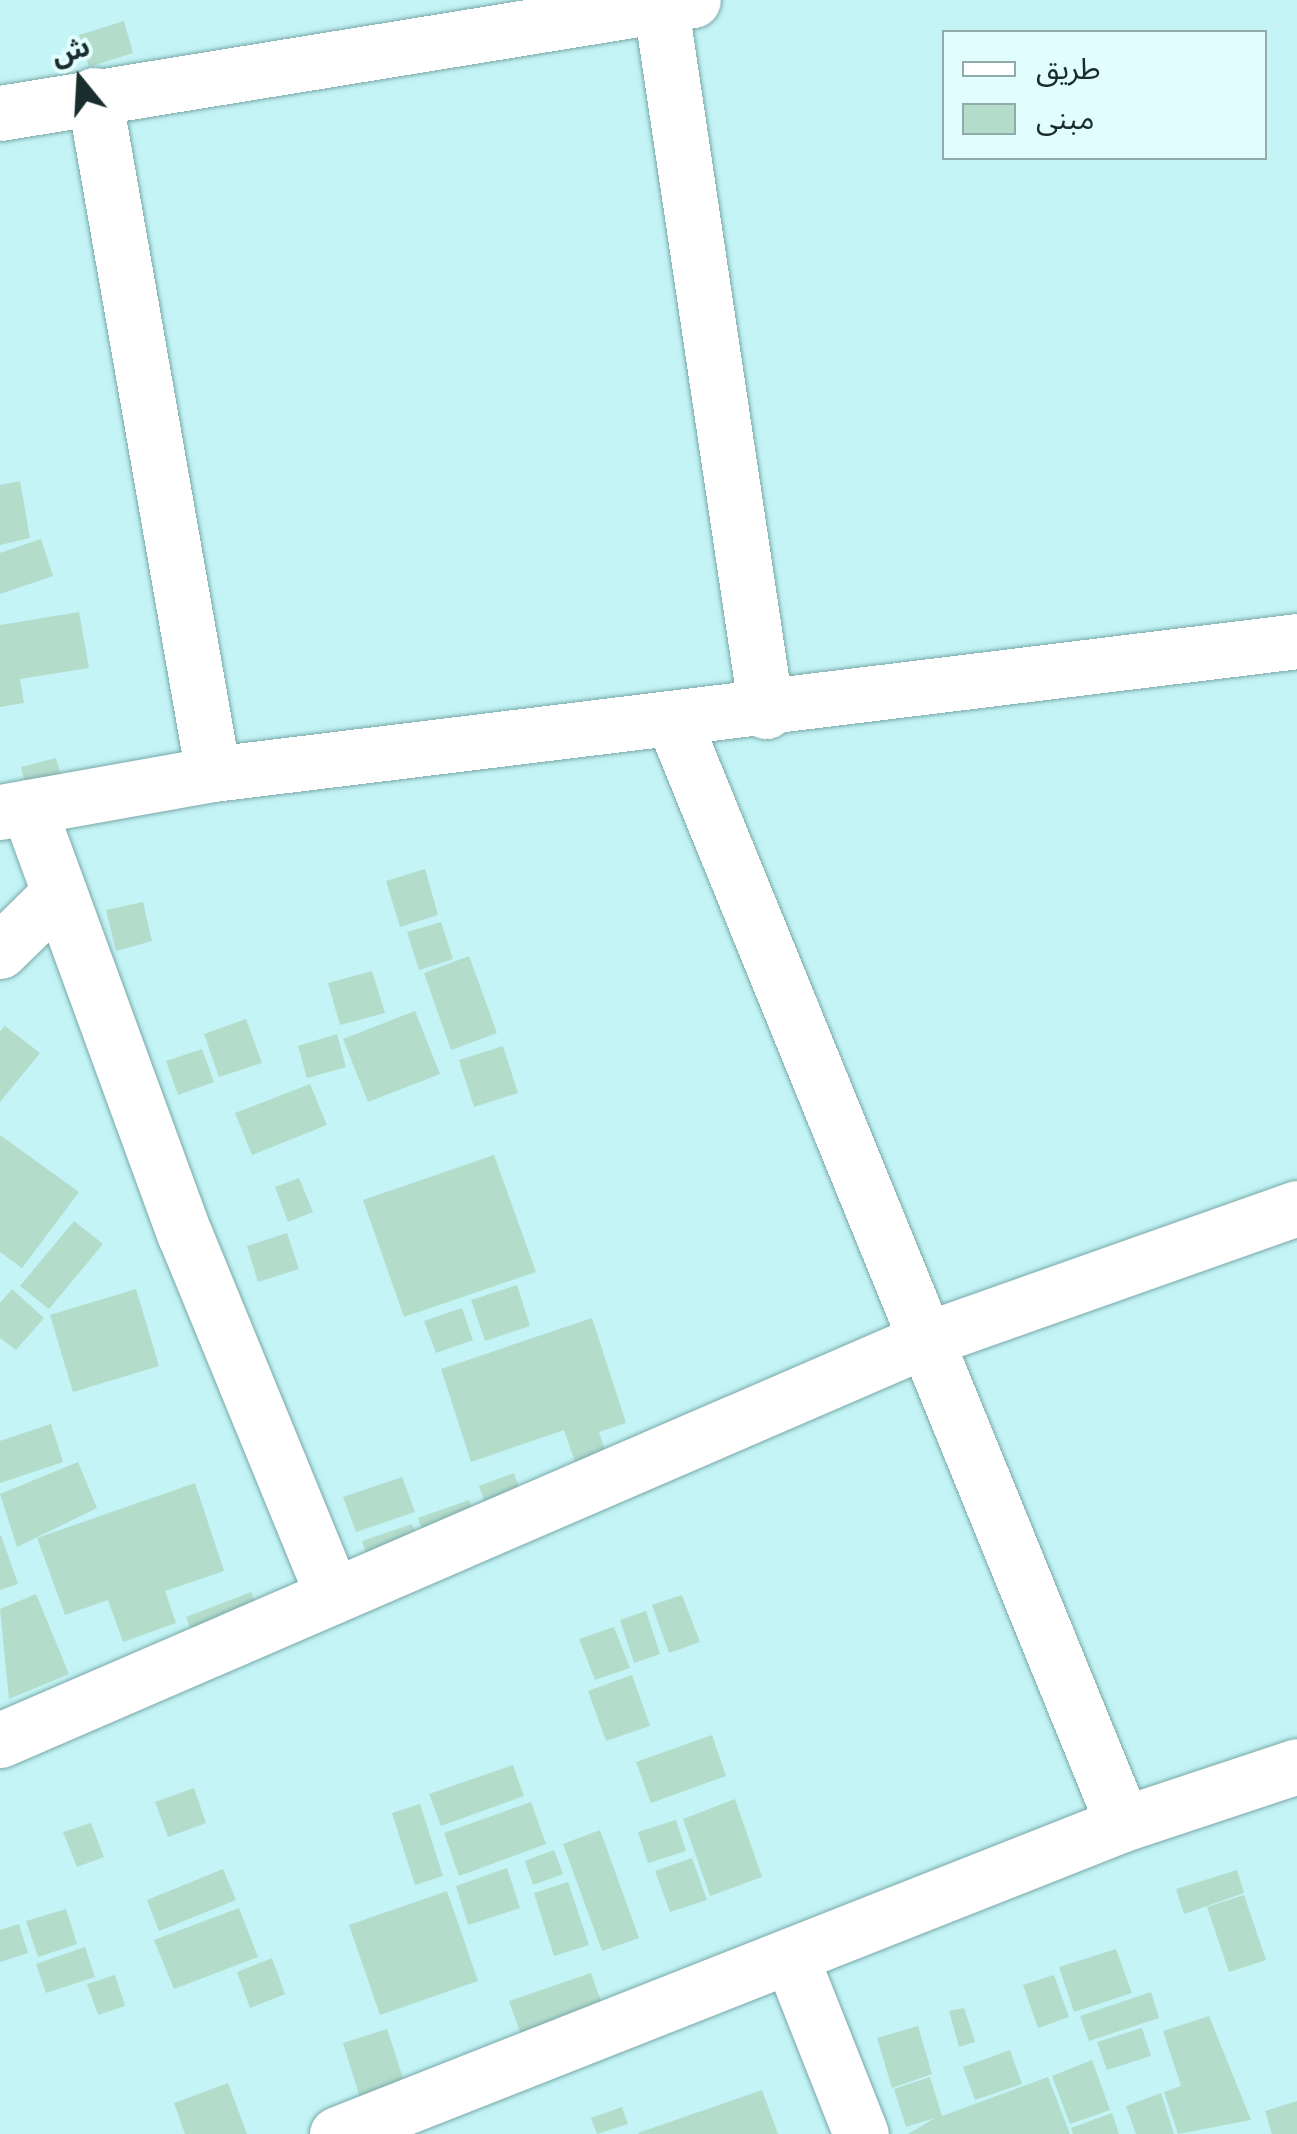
<!DOCTYPE html>
<meta charset="utf-8">
<style>
body{margin:0}
#map{position:relative;width:1297px;height:2134px;overflow:hidden;background:#c4f4f5;font-family:Bitter,"Noto Sans Arabic",serif}
div>[style]{position:absolute}
.building>*{inset:0;background:#b3dccb}
.roads{filter:drop-shadow(0 0 2px #79a7a8) drop-shadow(0 0 2px #79a7a8)}
.minor>*{height:55px;margin:-27.5px;padding:0 27.5px;transform-origin:27.5px;border-radius:27.5px;background:#fff}
span{translate:-50% -50%;white-space:nowrap;text-align:center;line-height:1.15;-webkit-text-stroke:9px #e1fdfe;paint-order:stroke}
.legend{position:absolute;left:942px;top:30px;width:325px;height:130px;box-sizing:border-box;background:#e1fdfe;border:2px solid #91aaaa;margin:0;padding:12px 18px;list-style:none;font-size:30px;color:#1a2d2d}
.legend li{display:flex;align-items:center;gap:20px;height:50px}
.legend b{width:50px;border:2px solid #91aaaa}
.north{position:absolute;left:30px;top:30px;width:100px;height:100px;-webkit-text-stroke:8px #e1fdfe;paint-order:stroke;rotate:342deg;font-size:28px;font-weight:700;line-height:40px;text-align:center;color:#1a2d2d}
.north::after{content:'';display:block;margin:auto;width:35px;height:45px;background:#1a2d2d;clip-path:polygon(50% 0,100% 100%,50% 72%,0 100%)}
</style>
<div id="map">
<div class="building">
<i style="clip-path:polygon(124px 21px,133px 53px,89px 67px,79px 35px)"></i>
<i style="clip-path:polygon(20px 481px,30px 538px,0 545px,0 485px)"></i>
<i style="clip-path:polygon(41px 539px,53px 576px,0 594px,0 553px)"></i>
<i style="clip-path:polygon(79px 612px,89px 668px,20px 679px,24px 703px,0 707px,0 625px)"></i>
<i style="clip-path:polygon(56px 758px,66px 794px,30px 804px,21px 767px)"></i>
<i style="clip-path:polygon(425px 869px,438px 915px,400px 927px,386px 881px)"></i>
<i style="clip-path:polygon(143px 902px,152px 941px,116px 951px,106px 910px)"></i>
<i style="clip-path:polygon(441px 922px,453px 959px,419px 970px,407px 932px)"></i>
<i style="clip-path:polygon(469px 956px,497px 1033px,451px 1050px,424px 973px)"></i>
<i style="clip-path:polygon(372px 971px,385px 1013px,340px 1025px,328px 983px)"></i>
<i style="clip-path:polygon(415px 1011px,440px 1074px,368px 1102px,343px 1039px)"></i>
<i style="clip-path:polygon(246px 1019px,262px 1063px,219px 1077px,204px 1034px)"></i>
<i style="clip-path:polygon(5px 1026px,40px 1053px,0 1102px,0 1031px)"></i>
<i style="clip-path:polygon(337px 1034px,346px 1067px,307px 1078px,298px 1046px)"></i>
<i style="clip-path:polygon(503px 1046px,518px 1093px,474px 1107px,459px 1060px)"></i>
<i style="clip-path:polygon(202px 1049px,214px 1082px,178px 1095px,166px 1061px)"></i>
<i style="clip-path:polygon(310px 1084px,327px 1125px,252px 1155px,235px 1113px)"></i>
<i style="clip-path:polygon(0 1135px,79px 1192px,22px 1268px,0 1252px)"></i>
<i style="clip-path:polygon(494px 1155px,536px 1272px,404px 1317px,363px 1200px)"></i>
<i style="clip-path:polygon(299px 1178px,313px 1212px,288px 1222px,275px 1187px)"></i>
<i style="clip-path:polygon(74px 1221px,103px 1244px,49px 1309px,20px 1286px)"></i>
<i style="clip-path:polygon(287px 1233px,299px 1269px,258px 1282px,247px 1246px)"></i>
<i style="clip-path:polygon(517px 1285px,530px 1326px,485px 1341px,471px 1300px)"></i>
<i style="clip-path:polygon(12px 1289px,44px 1318px,16px 1350px,0 1338px,0 1303px)"></i>
<i style="clip-path:polygon(136px 1289px,159px 1366px,73px 1392px,50px 1315px)"></i>
<i style="clip-path:polygon(462px 1308px,473px 1340px,436px 1353px,424px 1321px)"></i>
<i style="clip-path:polygon(592px 1318px,626px 1423px,599px 1432px,607px 1455px,576px 1465px,564px 1430px,471px 1462px,441px 1369px)"></i>
<i style="clip-path:polygon(51px 1424px,63px 1462px,0 1483px,0 1441px)"></i>
<i style="clip-path:polygon(78px 1462px,97px 1508px,17px 1547px,0 1494px)"></i>
<i style="clip-path:polygon(514px 1473px,525px 1506px,491px 1519px,479px 1486px)"></i>
<i style="clip-path:polygon(402px 1477px,415px 1512px,356px 1532px,343px 1497px)"></i>
<i style="clip-path:polygon(195px 1483px,224px 1571px,165px 1591px,176px 1623px,123px 1642px,108px 1600px,65px 1615px,37px 1538px)"></i>
<i style="clip-path:polygon(469px 1500px,480px 1529px,429px 1548px,418px 1518px)"></i>
<i style="clip-path:polygon(412px 1524px,422px 1556px,372px 1571px,362px 1541px)"></i>
<i style="clip-path:polygon(1px 1535px,18px 1584px,0 1590px,0 1536px)"></i>
<i style="clip-path:polygon(251px 1592px,262px 1619px,196px 1644px,186px 1617px)"></i>
<i style="clip-path:polygon(36px 1594px,69px 1674px,9px 1699px,0 1609px)"></i>
<i style="clip-path:polygon(682px 1595px,700px 1642px,669px 1653px,652px 1605px)"></i>
<i style="clip-path:polygon(646px 1611px,660px 1654px,634px 1663px,620px 1620px)"></i>
<i style="clip-path:polygon(614px 1627px,630px 1668px,595px 1680px,579px 1639px)"></i>
<i style="clip-path:polygon(632px 1675px,650px 1726px,606px 1741px,588px 1691px)"></i>
<i style="clip-path:polygon(712px 1735px,726px 1776px,651px 1803px,636px 1762px)"></i>
<i style="clip-path:polygon(513px 1765px,524px 1796px,441px 1826px,429px 1794px)"></i>
<i style="clip-path:polygon(194px 1788px,206px 1823px,168px 1837px,155px 1802px)"></i>
<i style="clip-path:polygon(735px 1799px,762px 1877px,710px 1896px,683px 1819px)"></i>
<i style="clip-path:polygon(531px 1802px,546px 1844px,459px 1876px,444px 1833px)"></i>
<i style="clip-path:polygon(420px 1804px,443px 1876px,415px 1885px,392px 1813px)"></i>
<i style="clip-path:polygon(676px 1820px,686px 1851px,648px 1863px,638px 1832px)"></i>
<i style="clip-path:polygon(91px 1823px,104px 1857px,77px 1867px,63px 1832px)"></i>
<i style="clip-path:polygon(600px 1830px,639px 1938px,602px 1951px,563px 1844px)"></i>
<i style="clip-path:polygon(554px 1850px,563px 1874px,533px 1885px,525px 1861px)"></i>
<i style="clip-path:polygon(692px 1858px,707px 1900px,670px 1912px,655px 1871px)"></i>
<i style="clip-path:polygon(507px 1868px,520px 1908px,468px 1925px,456px 1886px)"></i>
<i style="clip-path:polygon(223px 1869px,236px 1900px,159px 1931px,147px 1900px)"></i>
<i style="clip-path:polygon(1237px 1870px,1244px 1893px,1184px 1914px,1176px 1889px)"></i>
<i style="clip-path:polygon(568px 1882px,589px 1945px,554px 1956px,534px 1893px)"></i>
<i style="clip-path:polygon(447px 1891px,478px 1981px,380px 2015px,349px 1925px)"></i>
<i style="clip-path:polygon(1244px 1895px,1266px 1960px,1229px 1972px,1207px 1907px)"></i>
<i style="clip-path:polygon(239px 1908px,258px 1957px,174px 1989px,154px 1940px)"></i>
<i style="clip-path:polygon(66px 1909px,77px 1944px,38px 1957px,26px 1921px)"></i>
<i style="clip-path:polygon(19px 1924px,28px 1953px,0 1962px,0 1930px)"></i>
<i style="clip-path:polygon(85px 1947px,95px 1977px,46px 1993px,36px 1964px)"></i>
<i style="clip-path:polygon(1116px 1949px,1132px 1993px,1074px 2012px,1059px 1967px)"></i>
<i style="clip-path:polygon(272px 1958px,285px 1994px,250px 2008px,237px 1972px)"></i>
<i style="clip-path:polygon(591px 1973px,608px 2021px,526px 2049px,509px 2001px)"></i>
<i style="clip-path:polygon(115px 1975px,125px 2006px,98px 2015px,87px 1984px)"></i>
<i style="clip-path:polygon(1054px 1975px,1069px 2017px,1038px 2028px,1023px 1985px)"></i>
<i style="clip-path:polygon(1151px 1992px,1159px 2018px,1089px 2041px,1080px 2016px)"></i>
<i style="clip-path:polygon(964px 2008px,975px 2042px,959px 2047px,949px 2011px)"></i>
<i style="clip-path:polygon(1209px 2016px,1251px 2120px,1178px 2134px,1164px 2092px,1181px 2086px,1163px 2031px)"></i>
<i style="clip-path:polygon(918px 2026px,932px 2074px,892px 2088px,877px 2038px)"></i>
<i style="clip-path:polygon(1142px 2028px,1151px 2056px,1107px 2070px,1097px 2042px)"></i>
<i style="clip-path:polygon(387px 2029px,405px 2084px,360px 2098px,343px 2043px)"></i>
<i style="clip-path:polygon(1010px 2050px,1022px 2084px,975px 2100px,963px 2067px)"></i>
<i style="clip-path:polygon(1092px 2060px,1110px 2110px,1070px 2124px,1052px 2076px)"></i>
<i style="clip-path:polygon(930px 2077px,942px 2116px,1048px 2077px,1070px 2134px,908px 2134px,935px 2118px,906px 2127px,894px 2089px)"></i>
<i style="clip-path:polygon(228px 2083px,247px 2134px,185px 2134px,174px 2103px)"></i>
<i style="clip-path:polygon(762px 2090px,778px 2134px,638px 2134px,638px 2133px)"></i>
<i style="clip-path:polygon(1161px 2093px,1174px 2134px,1136px 2134px,1126px 2106px)"></i>
<i style="clip-path:polygon(1297px 2101px,1297px 2134px,1272px 2134px,1265px 2111px)"></i>
<i style="clip-path:polygon(622px 2107px,628px 2124px,597px 2134px,591px 2118px)"></i>
<i style="clip-path:polygon(1112px 2113px,1119px 2134px,1073px 2134px,1071px 2128px)"></i>
</div>
<div class="roads">
<div class="minor">
<i style="left:661px;top:8px;width:711px;rotate:81.51deg"></i>
<i style="left:94px;top:95px;width:689px;rotate:80.06deg"></i>
<i style="left:0;top:113px;width:702px;rotate:-9.26deg"></i>
<i style="left:673px;top:720px;width:1192px;rotate:67.82deg"></i>
<i style="left:28px;top:807px;width:456px;rotate:69.9deg"></i>
<i style="left:185px;top:1235px;width:390px;rotate:67.7deg"></i>
<i style="left:0;top:812px;width:216px;rotate:-10.1deg"></i>
<i style="left:213px;top:774px;width:1092px;rotate:-6.99deg"></i>
<i style="left:0;top:951px;width:83px;rotate:-44.5deg"></i>
<i style="left:0;top:1740px;width:1013px;rotate:-23.38deg"></i>
<i style="left:930px;top:1338px;width:389px;rotate:-19.5deg"></i>
<i style="left:792px;top:1960px;width:187px;rotate:68.4deg"></i>
<i style="left:337px;top:2134px;width:845px;rotate:-21.52deg"></i>
<i style="left:1123px;top:1824px;width:183px;rotate:-18.4deg"></i>
</div>
</div>
<ul class="legend">
<li><b style="height:12px;background:#fff"></b>طريق</li>
<li><b style="height:28px;background:#b3dccb"></b>مبنى</li>
</ul>
<div class="north">ش</div>
</div>
